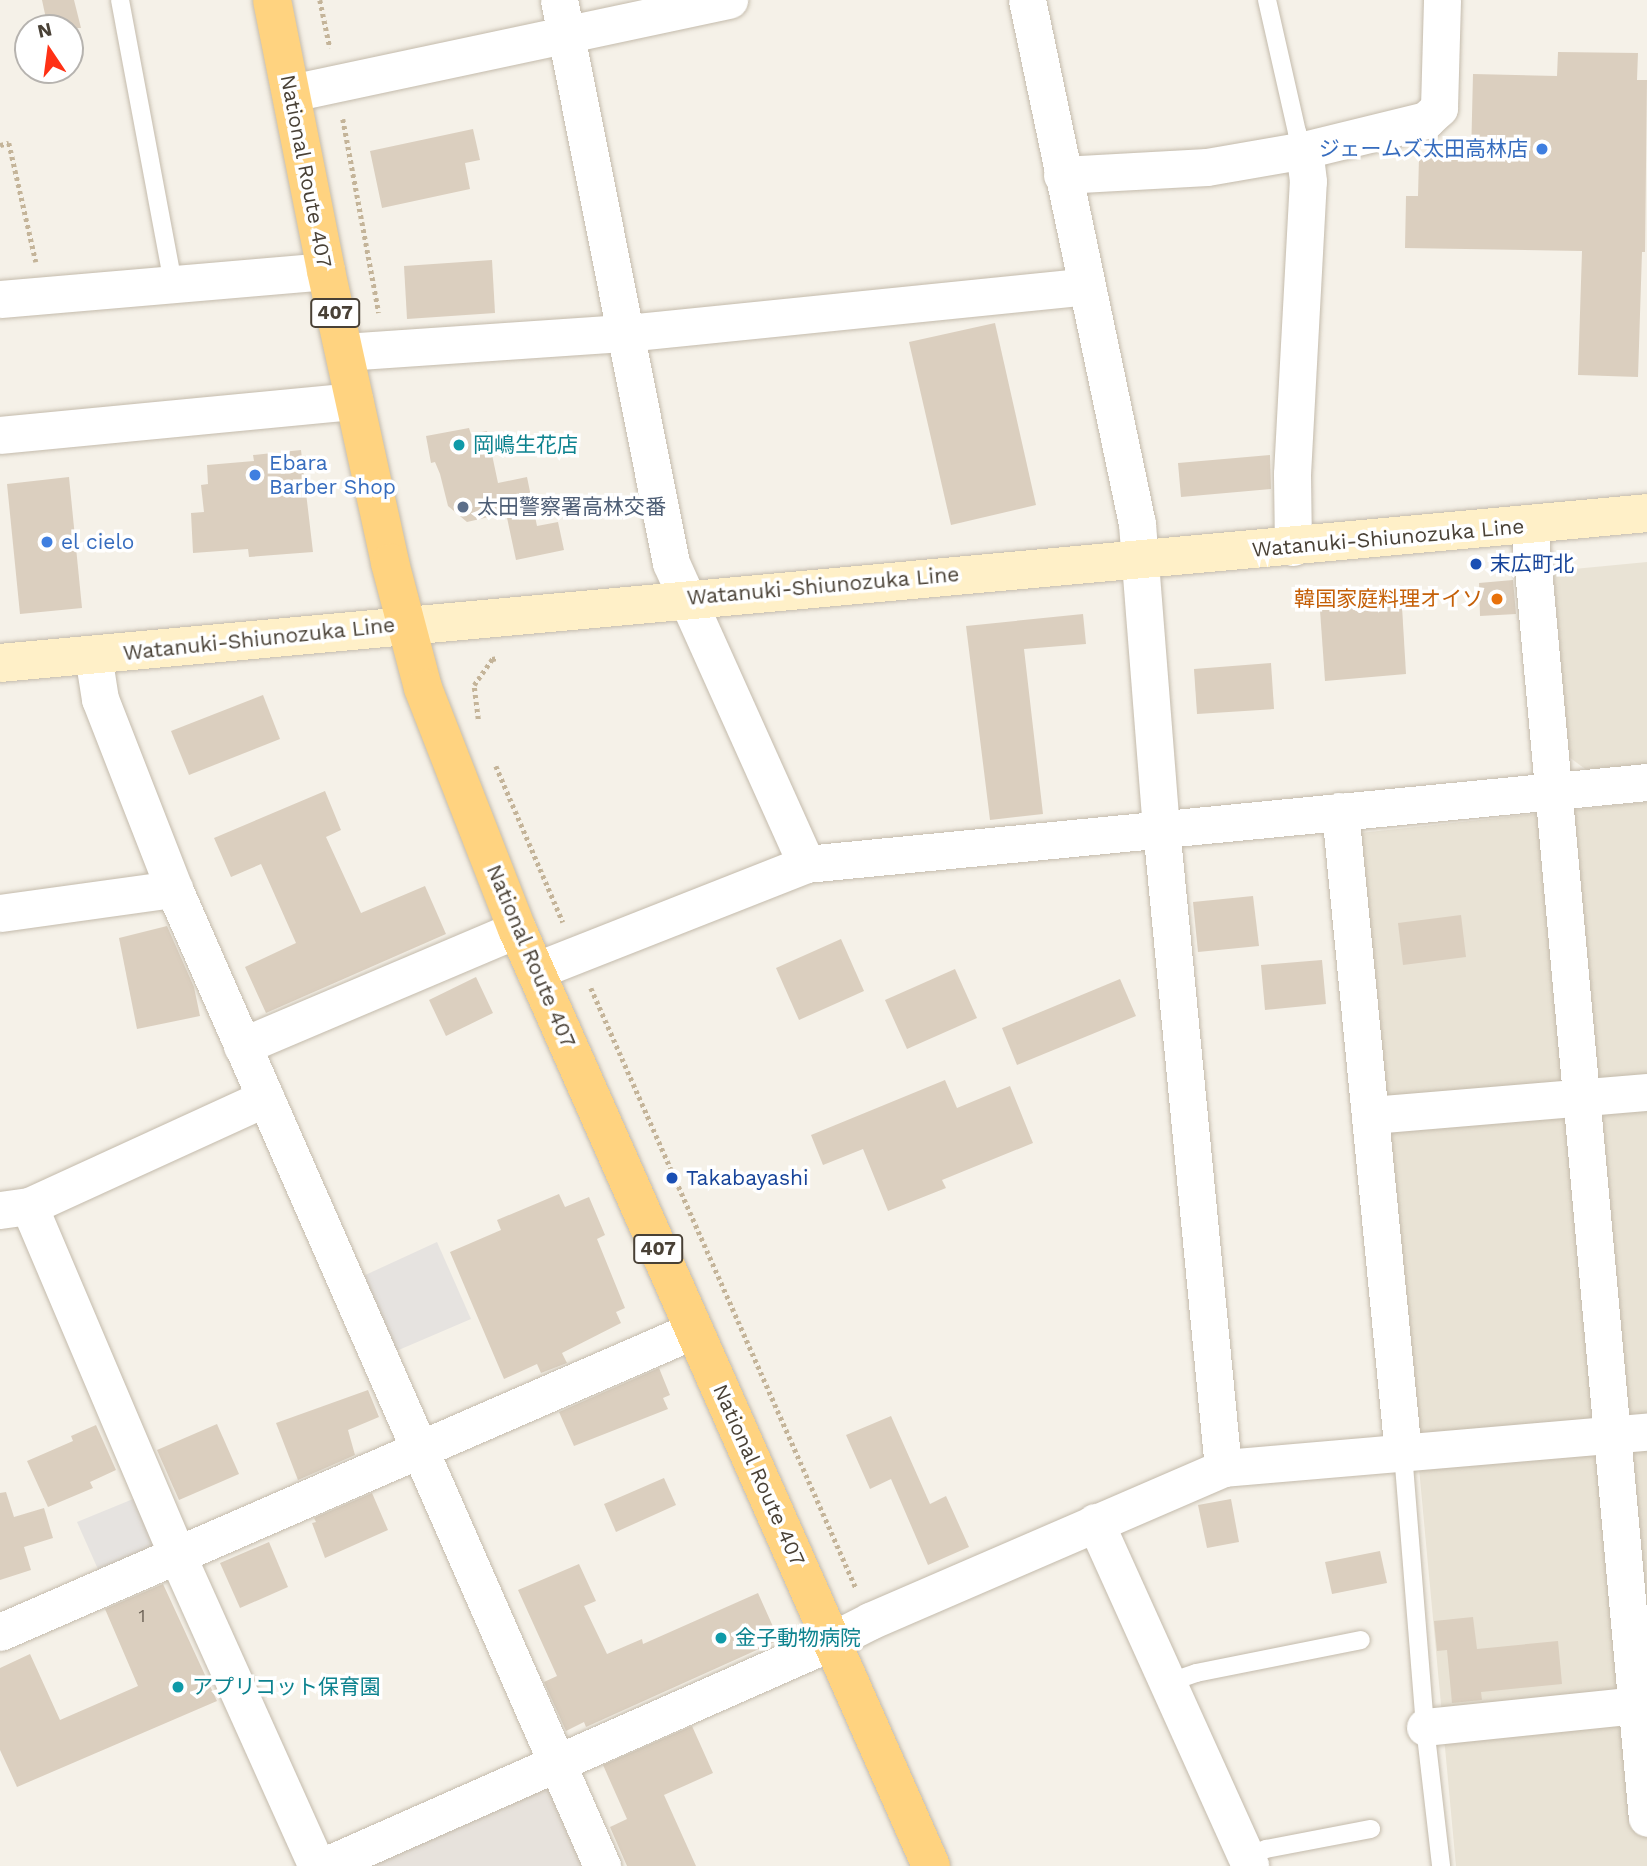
<!DOCTYPE html>
<meta charset="utf-8">
<style>
body{margin:0}
#map{position:relative;width:1647px;height:1866px;overflow:hidden;background:#f5f1e8;font-family:"Work Sans","Noto Sans JP",sans-serif}
div>[style]{position:absolute}
.residential>*{inset:0;background:#e9e3d5}
.industrial>*{inset:0;background:#e7e2dc}
.parking>*{inset:0;background:#e6e3e0}
.building>*{inset:0;background:#dbcfbf}
.path>*{height:4.5px;margin-top:-2.25px;transform-origin:0;background:repeating-linear-gradient(90deg,#c4b499 0 3.5px,transparent 0 7px)}
.roads{filter:drop-shadow(0 0 2px #c4bbac) drop-shadow(0 0 2px #c4bbac)}
.service>*{height:18px;margin:-9px;padding:0 9px;transform-origin:9px;border-radius:9px;background:#fff}
.minor>*{height:37px;margin:-18.5px;padding:0 18.5px;transform-origin:18.5px;border-radius:18.5px;background:#fff}
.secondary>*{height:38px;margin:-19px;padding:0 19px;transform-origin:19px;border-radius:19px;background:#fff0c8}
.trunk>*{height:38px;margin:-19px;padding:0 19px;transform-origin:19px;border-radius:19px;background:#ffd380}
.dots>*{width:19px;height:19px;translate:-50% -50%;box-sizing:border-box;border:4px solid #fff;border-radius:50%}
span{translate:-50% -50%;white-space:nowrap;text-align:center;line-height:1.15;-webkit-text-stroke:7px #fff;paint-order:stroke}
.number-label{font-size:18px;color:#6e6458}
.number-label span{-webkit-text-stroke-width:0}
.shield-label span{padding:2px 5px;background:#fff;border:2px solid;border-radius:5px;-webkit-text-stroke-width:0}
.shield-label{font-size:19px;color:#494136;font-weight:700}
.shop-label{font-size:21px;color:#366cbe}
.right{translate:-100% -50%;text-align:right}
.left{translate:0 -50%;text-align:left}
.street-label{font-size:21px;color:#494136}
.culture-label{font-size:21px;color:#0d838f}
.service-label{font-size:21px;color:#4e5e75}
.transit-label{font-size:21px;color:#164399}
.food-label{font-size:21px;color:#c56008}
.north{position:absolute;left:14px;top:14px;width:70px;height:70px;box-sizing:border-box;background:#fff;border:2px solid #b6b3af;border-radius:50%;rotate:347deg;font-size:19px;font-weight:700;line-height:28px;text-align:center;color:#494136}
.north::after{content:'';display:block;margin:auto;width:24px;height:32px;background:#ff3115;clip-path:polygon(50% 0,100% 100%,50% 72%,0 100%)}
</style>
<div id="map">
<div class="residential">
<i style="clip-path:polygon(1647px 562px,1647px 766px,1588px 771px,1569px 757px,1553px 571px)"></i>
<i style="clip-path:polygon(1647px 802px,1647px 1866px,1456px 1866px,1360px 833px)"></i>
</div>
<div class="industrial">
<i style="clip-path:polygon(548px 1781px,585px 1866px,357px 1866px)"></i>
</div>
<div class="parking">
<i style="clip-path:polygon(437px 1242px,471px 1319px,394px 1352px,361px 1277px)"></i>
<i style="clip-path:polygon(138px 1497px,157px 1540px,150px 1555px,101px 1576px,77px 1522px)"></i>
</div>
<div class="building">
<i style="clip-path:polygon(42px 0,74px 0,81px 28px,48px 28px)"></i>
<i style="clip-path:polygon(1558px 52px,1638px 53px,1637px 80px,1647px 80px,1645px 252px,1642px 252px,1638px 377px,1578px 375px,1582px 251px,1405px 248px,1406px 196px,1418px 196px,1419px 157px,1471px 157px,1473px 74px,1557px 76px)"></i>
<i style="clip-path:polygon(473px 129px,480px 160px,465px 163px,470px 189px,382px 208px,370px 151px)"></i>
<i style="clip-path:polygon(492px 260px,495px 313px,407px 319px,404px 266px)"></i>
<i style="clip-path:polygon(995px 323px,1036px 505px,951px 525px,909px 342px)"></i>
<i style="clip-path:polygon(469px 428px,471px 434px,487px 431px,498px 483px,527px 477px,537px 526px,558px 522px,564px 550px,516px 560px,506px 513px,467px 522px,448px 506px,440px 474px,435px 462px,431px 463px,426px 436px)"></i>
<i style="clip-path:polygon(301px 450px,313px 552px,249px 557px,248px 549px,193px 553px,191px 513px,204px 512px,201px 485px,208px 484px,207px 465px,254px 461px,253px 455px)"></i>
<i style="clip-path:polygon(1270px 455px,1271px 489px,1181px 497px,1178px 463px)"></i>
<i style="clip-path:polygon(69px 477px,82px 608px,20px 614px,7px 484px)"></i>
<i style="clip-path:polygon(1513px 580px,1516px 614px,1480px 616px,1479px 583px)"></i>
<i style="clip-path:polygon(1401px 590px,1406px 674px,1325px 681px,1319px 596px)"></i>
<i style="clip-path:polygon(1083px 614px,1086px 644px,1024px 649px,1043px 814px,990px 820px,966px 626px)"></i>
<i style="clip-path:polygon(1271px 663px,1274px 709px,1197px 714px,1194px 669px)"></i>
<i style="clip-path:polygon(263px 695px,280px 739px,189px 775px,171px 731px)"></i>
<i style="clip-path:polygon(325px 791px,341px 830px,326px 837px,361px 913px,425px 886px,446px 934px,266px 1013px,245px 967px,296px 943px,261px 864px,231px 877px,214px 838px)"></i>
<i style="clip-path:polygon(1253px 896px,1259px 946px,1198px 952px,1193px 902px)"></i>
<i style="clip-path:polygon(1461px 915px,1466px 957px,1403px 965px,1398px 923px)"></i>
<i style="clip-path:polygon(167px 926px,194px 987px,200px 1016px,137px 1029px,119px 938px)"></i>
<i style="clip-path:polygon(841px 939px,864px 991px,799px 1020px,776px 968px)"></i>
<i style="clip-path:polygon(1322px 960px,1326px 1004px,1265px 1010px,1261px 965px)"></i>
<i style="clip-path:polygon(955px 969px,977px 1018px,907px 1049px,885px 1000px)"></i>
<i style="clip-path:polygon(476px 977px,493px 1013px,446px 1036px,429px 1000px)"></i>
<i style="clip-path:polygon(1120px 979px,1136px 1016px,1017px 1065px,1002px 1028px)"></i>
<i style="clip-path:polygon(945px 1080px,957px 1108px,1010px 1086px,1033px 1143px,942px 1180px,946px 1188px,888px 1211px,863px 1149px,823px 1165px,811px 1135px)"></i>
<i style="clip-path:polygon(559px 1194px,565px 1207px,589px 1197px,605px 1235px,597px 1239px,625px 1308px,616px 1312px,621px 1323px,562px 1353px,567px 1363px,541px 1373px,537px 1364px,504px 1379px,450px 1252px,501px 1230px,497px 1220px)"></i>
<i style="clip-path:polygon(659px 1368px,670px 1395px,663px 1398px,668px 1409px,574px 1446px,559px 1412px)"></i>
<i style="clip-path:polygon(368px 1390px,379px 1417px,348px 1430px,355px 1455px,298px 1480px,276px 1423px)"></i>
<i style="clip-path:polygon(891px 1416px,930px 1504px,946px 1496px,969px 1547px,928px 1565px,891px 1479px,870px 1489px,846px 1435px)"></i>
<i style="clip-path:polygon(217px 1424px,239px 1474px,179px 1500px,157px 1450px)"></i>
<i style="clip-path:polygon(96px 1425px,116px 1470px,90px 1482px,93px 1488px,48px 1507px,27px 1461px,73px 1441px,71px 1436px)"></i>
<i style="clip-path:polygon(664px 1478px,676px 1505px,616px 1532px,604px 1504px)"></i>
<i style="clip-path:polygon(6px 1492px,14px 1517px,44px 1508px,53px 1538px,24px 1547px,31px 1570px,0 1580px,0 1493px)"></i>
<i style="clip-path:polygon(372px 1493px,388px 1530px,325px 1558px,312px 1523px,316px 1522px,314px 1518px)"></i>
<i style="clip-path:polygon(1231px 1499px,1239px 1542px,1207px 1548px,1198px 1505px)"></i>
<i style="clip-path:polygon(269px 1542px,288px 1587px,240px 1608px,220px 1563px)"></i>
<i style="clip-path:polygon(1380px 1551px,1387px 1583px,1332px 1594px,1325px 1562px)"></i>
<i style="clip-path:polygon(579px 1564px,596px 1601px,584px 1606px,607px 1654px,642px 1639px,643px 1644px,758px 1593px,779px 1640px,586px 1727px,584px 1722px,566px 1731px,544px 1682px,557px 1676px,518px 1590px)"></i>
<i style="clip-path:polygon(163px 1584px,217px 1701px,17px 1787px,0 1750px,0 1668px,30px 1654px,60px 1720px,138px 1686px,105px 1609px)"></i>
<i style="clip-path:polygon(1473px 1617px,1477px 1649px,1558px 1641px,1562px 1684px,1481px 1692px,1482px 1700px,1452px 1703px,1447px 1650px,1437px 1651px,1434px 1621px)"></i>
<i style="clip-path:polygon(692px 1726px,713px 1773px,664px 1795px,696px 1866px,627px 1866px,610px 1827px,627px 1819px,603px 1765px)"></i>
</div>
<div class="path">
<i style="left:320px;top:0;width:49px;rotate:78.2deg"></i>
<i style="left:343px;top:119px;width:197px;rotate:79.5deg"></i>
<i style="left:0;top:145px;width:9px;rotate:-13deg"></i>
<i style="left:9px;top:143px;width:122px;rotate:77.2deg"></i>
<i style="left:478px;top:719px;width:34px;rotate:-97deg"></i>
<i style="left:474px;top:685px;width:32px;rotate:-55deg"></i>
<i style="left:492px;top:659px;width:6px;rotate:-9deg"></i>
<i style="left:496px;top:766px;width:170px;rotate:66.8deg"></i>
<i style="left:591px;top:988px;width:656px;rotate:66.17deg"></i>
</div>
<div class="roads">
<div class="service">
<i style="left:120px;top:0;width:289px;rotate:79.4deg"></i>
<i style="left:1267px;top:0;width:135px;rotate:77.2deg"></i>
<i style="left:1297px;top:132px;width:19px;rotate:69deg"></i>
<i style="left:1403px;top:1453px;width:275px;rotate:85.4deg"></i>
<i style="left:1425px;top:1727px;width:140px;rotate:83.4deg"></i>
<i style="left:1167px;top:1683px;width:31px;rotate:-19deg"></i>
<i style="left:1196px;top:1673px;width:168px;rotate:-11.3deg"></i>
<i style="left:1246px;top:1857px;width:22px;rotate:-22deg"></i>
<i style="left:1266px;top:1849px;width:107px;rotate:-10.8deg"></i>
</div>
<div class="minor">
<i style="left:559px;top:0;width:574px;rotate:78.75deg"></i>
<i style="left:671px;top:563px;width:330px;rotate:65.8deg"></i>
<i style="left:1027px;top:0;width:535px;rotate:78.14deg"></i>
<i style="left:1137px;top:524px;width:304px;rotate:85.5deg"></i>
<i style="left:1161px;top:827px;width:644px;rotate:84.48deg"></i>
<i style="left:291px;top:93px;width:448px;rotate:-12deg"></i>
<i style="left:1062px;top:175px;width:145px;rotate:-3.2deg"></i>
<i style="left:1207px;top:167px;width:98px;rotate:-9.9deg"></i>
<i style="left:1304px;top:150px;width:126px;rotate:-13.8deg"></i>
<i style="left:1426px;top:120px;width:18px;rotate:-43deg"></i>
<i style="left:1439px;top:108px;width:108px;rotate:-88.4deg"></i>
<i style="left:0;top:299px;width:327px;rotate:-4.9deg"></i>
<i style="left:344px;top:352px;width:283px;rotate:-3.9deg"></i>
<i style="left:626px;top:333px;width:461px;rotate:-5.8deg"></i>
<i style="left:0;top:435px;width:356px;rotate:-5.5deg"></i>
<i style="left:1529px;top:525px;width:1298px;rotate:84.79deg"></i>
<i style="left:1293px;top:547px;width:73px;rotate:-90.8deg"></i>
<i style="left:1292px;top:474px;width:293px;rotate:-86.9deg"></i>
<i style="left:1308px;top:181px;width:31px;rotate:-97deg"></i>
<i style="left:93px;top:655px;width:45px;rotate:81deg"></i>
<i style="left:100px;top:699px;width:204px;rotate:68.7deg"></i>
<i style="left:174px;top:889px;width:1067px;rotate:66.34deg"></i>
<i style="left:1340px;top:811px;width:645px;rotate:84.4deg"></i>
<i style="left:0;top:913px;width:176px;rotate:-7.9deg"></i>
<i style="left:535px;top:971px;width:291px;rotate:-21.5deg"></i>
<i style="left:806px;top:864px;width:845px;rotate:-5.57deg"></i>
<i style="left:242px;top:1046px;width:299px;rotate:-23deg"></i>
<i style="left:1372px;top:1115px;width:276px;rotate:-4.8deg"></i>
<i style="left:29px;top:1206px;width:379px;rotate:67deg"></i>
<i style="left:177px;top:1555px;width:341px;rotate:65.8deg"></i>
<i style="left:0;top:1210px;width:29px;rotate:-8deg"></i>
<i style="left:29px;top:1206px;width:260px;rotate:-24.6deg"></i>
<i style="left:1095px;top:1522px;width:377px;rotate:65.7deg"></i>
<i style="left:0;top:1632px;width:757px;rotate:-23.52deg"></i>
<i style="left:1425px;top:1727px;width:223px;rotate:-5.9deg"></i>
<i style="left:324px;top:1866px;width:537px;rotate:-23.84deg"></i>
<i style="left:815px;top:1649px;width:62px;rotate:-27deg"></i>
<i style="left:870px;top:1621px;width:385px;rotate:-23.4deg"></i>
<i style="left:1223px;top:1468px;width:426px;rotate:-4.9deg"></i>
</div>
<div class="secondary">
<i style="left:0;top:663px;width:1654px;rotate:-5.2deg"></i>
</div>
<div class="trunk">
<i style="left:272px;top:0;width:276px;rotate:78.7deg"></i>
<i style="left:326px;top:271px;width:299px;rotate:77.6deg"></i>
<i style="left:390px;top:563px;width:129px;rotate:75.2deg"></i>
<i style="left:423px;top:688px;width:259px;rotate:68.7deg"></i>
<i style="left:517px;top:929px;width:1024px;rotate:66.16deg"></i>
</div>
</div>
<div class="dots">
<i style="left:1542px;top:149px;background:#3f7fe0"></i>
<i style="left:459px;top:445px;background:#0f9aa8"></i>
<i style="left:255px;top:475px;background:#3f7fe0"></i>
<i style="left:463px;top:507px;background:#5c6f8a"></i>
<i style="left:47px;top:542px;background:#3f7fe0"></i>
<i style="left:1476px;top:564px;background:#1a4fb4"></i>
<i style="left:1497px;top:599px;background:#e8710a"></i>
<i style="left:672px;top:1178px;background:#1a4fb4"></i>
<i style="left:721px;top:1638px;background:#0f9aa8"></i>
<i style="left:178px;top:1687px;background:#0f9aa8"></i>
</div>
<div class="number-label">
<span style="left:142px;top:1616px">1</span>
</div>
<div class="shield-label">
<span style="left:335px;top:313px">407</span>
<span style="left:658px;top:1249px">407</span>
</div>
<div class="shop-label">
<span class="right" style="left:1528px;top:149px">ジェームズ太田高林店</span>
<span class="left" style="left:269px;top:475px">Ebara<br>Barber Shop</span>
<span class="left" style="left:61px;top:542px">el cielo</span>
</div>
<div class="street-label">
<span style="left:306px;top:171px;rotate:79deg">National Route 407</span>
<span style="left:1388px;top:538px;rotate:-5deg">Watanuki-Shiunozuka Line</span>
<span style="left:823px;top:586px;rotate:-5deg">Watanuki-Shiunozuka Line</span>
<span style="left:259px;top:639px;rotate:-6deg">Watanuki-Shiunozuka Line</span>
<span style="left:531px;top:956px;rotate:67deg">National Route 407</span>
<span style="left:759px;top:1475px;rotate:66deg">National Route 407</span>
</div>
<div class="culture-label">
<span class="left" style="left:473px;top:445px">岡嶋生花店</span>
<span class="left" style="left:735px;top:1638px">金子動物病院</span>
<span class="left" style="left:192px;top:1687px">アプリコット保育園</span>
</div>
<div class="service-label">
<span class="left" style="left:477px;top:507px">太田警察署高林交番</span>
</div>
<div class="transit-label">
<span class="left" style="left:1490px;top:564px">末広町北</span>
<span class="left" style="left:686px;top:1178px">Takabayashi</span>
</div>
<div class="food-label">
<span class="right" style="left:1483px;top:599px">韓国家庭料理オイソ</span>
</div>
<div class="north">N</div>
</div>
